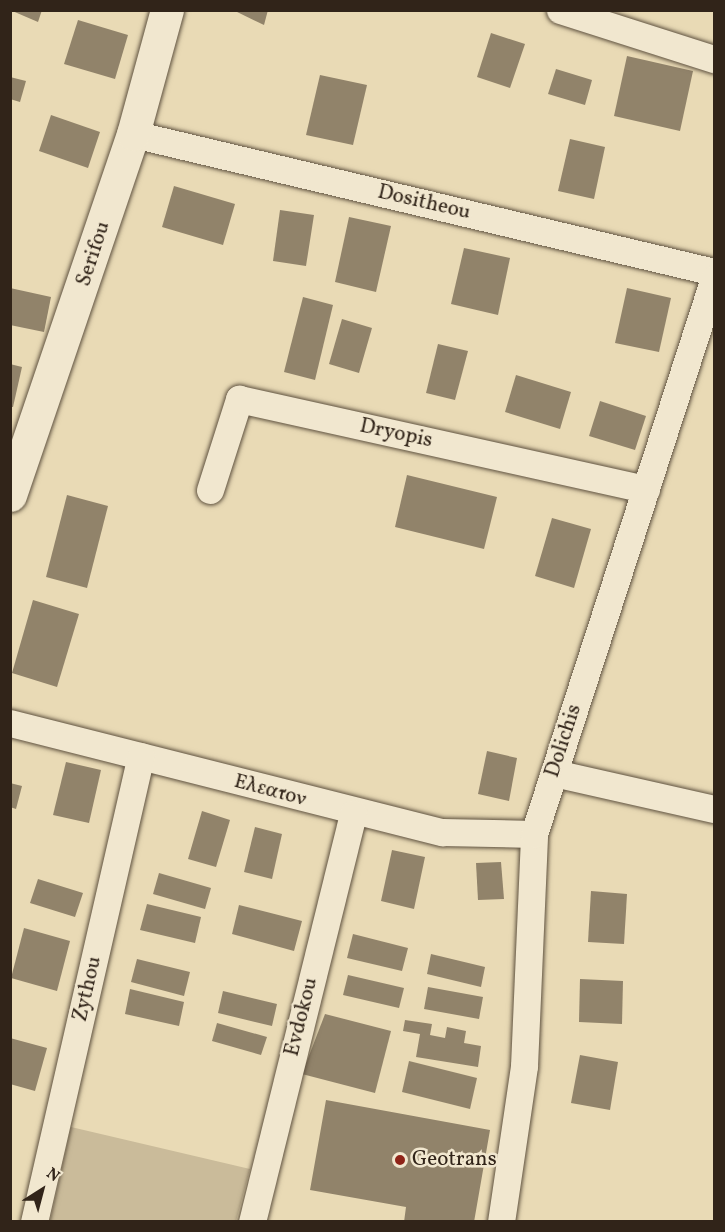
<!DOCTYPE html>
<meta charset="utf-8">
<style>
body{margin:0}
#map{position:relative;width:725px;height:1232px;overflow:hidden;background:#e9dab5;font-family:Vollkorn,serif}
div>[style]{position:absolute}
.green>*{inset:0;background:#cabb9a}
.building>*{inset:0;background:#91836a}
.roads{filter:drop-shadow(0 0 2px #5f5240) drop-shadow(0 0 2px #5f5240)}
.street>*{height:27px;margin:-13.5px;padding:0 13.5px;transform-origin:13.5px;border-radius:13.5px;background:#f1e7cf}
.secondary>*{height:33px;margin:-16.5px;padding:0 16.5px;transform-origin:16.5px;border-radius:16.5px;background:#f1e7cf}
.dots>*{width:16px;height:16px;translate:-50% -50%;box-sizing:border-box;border:3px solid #f1e7cf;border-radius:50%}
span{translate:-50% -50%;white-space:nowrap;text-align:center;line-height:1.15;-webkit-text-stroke:5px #f1e7cf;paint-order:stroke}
.street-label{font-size:21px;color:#312419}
.poi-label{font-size:21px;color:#312419}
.left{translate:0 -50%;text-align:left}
.frame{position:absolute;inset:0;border:12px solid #312419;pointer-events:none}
.north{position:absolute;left:12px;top:1160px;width:60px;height:60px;-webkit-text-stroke:4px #f1e7cf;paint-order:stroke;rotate:36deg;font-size:16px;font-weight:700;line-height:24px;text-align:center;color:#312419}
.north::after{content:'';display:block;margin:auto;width:21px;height:27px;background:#312419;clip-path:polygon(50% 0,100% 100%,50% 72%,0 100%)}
</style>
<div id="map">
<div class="green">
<i style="clip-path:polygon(71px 1127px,250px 1169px,236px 1221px,50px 1221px)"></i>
</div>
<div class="building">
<i style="clip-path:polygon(10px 10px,42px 10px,38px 22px)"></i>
<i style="clip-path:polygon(233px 10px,268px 10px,264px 25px)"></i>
<i style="clip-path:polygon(78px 20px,128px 35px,115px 79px,64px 64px)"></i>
<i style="clip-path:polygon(491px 33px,525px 44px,510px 88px,477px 77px)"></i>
<i style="clip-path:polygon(627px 56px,693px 71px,680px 131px,614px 116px)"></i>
<i style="clip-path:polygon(556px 69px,592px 80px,585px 105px,548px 94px)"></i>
<i style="clip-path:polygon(320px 75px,367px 85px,353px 145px,306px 135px)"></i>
<i style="clip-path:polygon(10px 77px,26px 81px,20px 102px,10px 99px)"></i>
<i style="clip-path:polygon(51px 115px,100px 132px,88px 168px,39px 151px)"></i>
<i style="clip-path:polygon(570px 139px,605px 147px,594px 199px,558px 191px)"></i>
<i style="clip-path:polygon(174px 186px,235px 204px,223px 245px,162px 227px)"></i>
<i style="clip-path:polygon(280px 210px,314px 215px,306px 266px,273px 261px)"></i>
<i style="clip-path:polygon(349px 217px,391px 226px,376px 292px,335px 282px)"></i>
<i style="clip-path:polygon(464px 248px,510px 258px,498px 315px,451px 304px)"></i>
<i style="clip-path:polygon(10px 288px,51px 297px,44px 332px,10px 325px)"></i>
<i style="clip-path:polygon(627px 288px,671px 298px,659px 352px,615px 343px)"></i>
<i style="clip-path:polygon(303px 297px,333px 305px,315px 380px,284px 372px)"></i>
<i style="clip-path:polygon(342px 319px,372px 328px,359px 373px,329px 364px)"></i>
<i style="clip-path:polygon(438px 344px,468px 351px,455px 400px,426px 393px)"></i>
<i style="clip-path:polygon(10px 364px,22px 367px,13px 407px,10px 407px)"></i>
<i style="clip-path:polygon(516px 375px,571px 392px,560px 429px,505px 412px)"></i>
<i style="clip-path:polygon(600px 401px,646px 416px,635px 450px,589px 436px)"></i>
<i style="clip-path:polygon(407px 475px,497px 497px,484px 549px,395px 527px)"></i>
<i style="clip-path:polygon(67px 495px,108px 506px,87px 588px,46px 577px)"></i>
<i style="clip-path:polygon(552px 518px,591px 529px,574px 588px,535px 576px)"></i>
<i style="clip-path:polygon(33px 600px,79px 614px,57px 687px,12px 673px)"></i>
<i style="clip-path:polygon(487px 751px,517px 758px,509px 801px,478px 794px)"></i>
<i style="clip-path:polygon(66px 762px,101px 770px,89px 823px,53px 815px)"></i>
<i style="clip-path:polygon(10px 783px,22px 786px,16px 809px,10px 807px)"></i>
<i style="clip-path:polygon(202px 811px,230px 820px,216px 867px,188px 859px)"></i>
<i style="clip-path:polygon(255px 827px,282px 834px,272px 879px,244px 872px)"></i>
<i style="clip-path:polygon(392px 850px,425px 857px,414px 909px,381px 901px)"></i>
<i style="clip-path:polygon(501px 862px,504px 899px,478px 900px,476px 863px)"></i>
<i style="clip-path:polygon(159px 873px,211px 888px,205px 909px,153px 894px)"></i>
<i style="clip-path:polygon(38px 879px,83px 893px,75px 917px,30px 903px)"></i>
<i style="clip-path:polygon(591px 891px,627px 894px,624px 944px,588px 942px)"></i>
<i style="clip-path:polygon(147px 904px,201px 917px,195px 943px,140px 930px)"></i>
<i style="clip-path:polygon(239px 905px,302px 921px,294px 951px,232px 934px)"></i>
<i style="clip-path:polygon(24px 928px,70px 941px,57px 991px,11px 978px)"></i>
<i style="clip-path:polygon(353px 934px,408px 948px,402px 971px,347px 958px)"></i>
<i style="clip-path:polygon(431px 954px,485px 967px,481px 987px,427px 974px)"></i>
<i style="clip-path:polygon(137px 959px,190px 972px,184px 996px,131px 982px)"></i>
<i style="clip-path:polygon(348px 975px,404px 988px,399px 1008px,343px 995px)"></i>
<i style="clip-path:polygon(580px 979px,623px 981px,622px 1024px,579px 1022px)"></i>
<i style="clip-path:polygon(428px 987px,483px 997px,479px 1019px,424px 1009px)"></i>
<i style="clip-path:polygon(130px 989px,184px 1002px,179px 1026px,125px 1014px)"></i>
<i style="clip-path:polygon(223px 991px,277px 1004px,272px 1026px,218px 1013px)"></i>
<i style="clip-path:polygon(325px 1014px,391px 1031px,375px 1093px,302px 1074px)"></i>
<i style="clip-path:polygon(405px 1020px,432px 1024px,430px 1035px,445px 1038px,447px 1027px,466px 1031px,464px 1043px,481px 1046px,478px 1067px,416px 1057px,420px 1034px,403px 1031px)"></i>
<i style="clip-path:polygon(217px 1023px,267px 1037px,261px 1055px,212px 1041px)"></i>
<i style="clip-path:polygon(10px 1038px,47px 1048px,35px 1091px,10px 1084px)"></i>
<i style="clip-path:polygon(580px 1055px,618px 1062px,610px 1110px,571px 1103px)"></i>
<i style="clip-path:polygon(409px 1061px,477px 1078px,470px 1109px,402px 1092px)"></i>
<i style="clip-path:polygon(326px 1100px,490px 1130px,474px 1222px,404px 1222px,406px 1207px,310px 1190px)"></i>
</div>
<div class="roads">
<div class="street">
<i style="left:560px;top:10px;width:162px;rotate:17.7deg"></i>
<i style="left:133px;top:134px;width:597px;rotate:13.36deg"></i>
<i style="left:210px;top:490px;width:96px;rotate:-72.3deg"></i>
<i style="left:239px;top:399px;width:417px;rotate:12.5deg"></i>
<i style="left:10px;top:723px;width:446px;rotate:14.2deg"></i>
<i style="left:442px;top:832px;width:92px;rotate:1.2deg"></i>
<i style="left:554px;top:773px;width:164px;rotate:12.7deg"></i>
<i style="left:34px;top:1222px;width:478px;rotate:-77.1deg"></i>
<i style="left:252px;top:1222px;width:421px;rotate:-76.1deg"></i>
<i style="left:501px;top:1222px;width:158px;rotate:-81.6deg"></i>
<i style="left:524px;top:1066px;width:232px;rotate:-87.5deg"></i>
<i style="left:534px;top:834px;width:584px;rotate:-72.06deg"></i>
</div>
<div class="secondary">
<i style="left:10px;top:495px;width:381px;rotate:-71.2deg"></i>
<i style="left:133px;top:134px;width:129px;rotate:-74.7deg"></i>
</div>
</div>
<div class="dots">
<i style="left:400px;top:1160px;background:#8f2418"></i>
</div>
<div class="street-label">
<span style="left:424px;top:203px;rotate:13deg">Dositheou</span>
<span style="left:94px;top:254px;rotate:-72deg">Serifou</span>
<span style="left:396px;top:434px;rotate:12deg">Dryopis</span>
<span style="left:564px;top:741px;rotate:-72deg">Dolichis</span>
<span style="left:270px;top:791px;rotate:15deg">Ελεατον</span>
<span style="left:88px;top:989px;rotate:-77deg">Zythou</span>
<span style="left:302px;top:1017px;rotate:-76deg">Evdokou</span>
</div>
<div class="poi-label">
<span class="left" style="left:412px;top:1160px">Geotrans</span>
</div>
<div class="frame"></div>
<div class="north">N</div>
</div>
